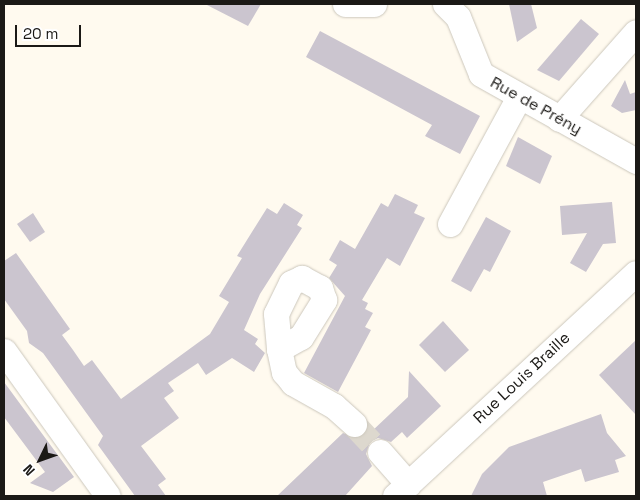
<!DOCTYPE html>
<meta charset="utf-8">
<style>
body{margin:0}
#map{position:relative;width:640px;height:500px;overflow:hidden;background:#fffaef;font-family:"Space Grotesk",sans-serif}
div>[style]{position:absolute}
.building>*{inset:0;background:#cbc5cf}
.minor-tunnel>*{height:25px;margin-top:-12.5px;transform-origin:0;background:repeating-linear-gradient(90deg,#ddd8ce 0 25px,transparent 0 37px)}
.roads{filter:drop-shadow(0 0 1px #ccc7bc) drop-shadow(0 0 1px #ccc7bc)}
.minor>*{height:25px;margin:-12.5px;padding:0 12.5px;transform-origin:12.5px;border-radius:12.5px;background:#fff}
span{translate:-50% -50%;white-space:nowrap;text-align:center;line-height:1.15;-webkit-text-stroke:4.5px #fff;paint-order:stroke}
.street-label{font-size:16px;color:#1b1916}
.frame{position:absolute;inset:0;border:5px solid #1b1916;pointer-events:none}
.north{position:absolute;left:15px;top:435px;width:50px;height:50px;-webkit-text-stroke:4px #fff;paint-order:stroke;rotate:228deg;font-size:14px;font-weight:700;line-height:20px;text-align:center;color:#1b1916}
.north::after{content:'';display:block;margin:auto;width:18px;height:22px;background:#1b1916;clip-path:polygon(50% 0,100% 100%,50% 72%,0 100%)}
.scale{position:absolute;left:15px;top:25px;width:66px;height:22px;box-sizing:border-box;border:2px solid #1b1916;border-top:0;padding-left:6px;font-size:15px;line-height:18px;white-space:nowrap;color:#1b1916;-webkit-text-stroke:4px #fff;paint-order:stroke}
</style>
<div id="map">
<div class="building">
<i style="clip-path:polygon(205px 4px,261px 4px,248px 26px)"></i>
<i style="clip-path:polygon(509px 4px,531px 4px,537px 28px,517px 42px)"></i>
<i style="clip-path:polygon(581px 19px,599px 34px,559px 81px,537px 70px)"></i>
<i style="clip-path:polygon(320px 31px,480px 116px,460px 154px,425px 136px,432px 125px,306px 57px)"></i>
<i style="clip-path:polygon(625px 80px,630px 94px,636px 92px,636px 110px,622px 113px,611px 106px)"></i>
<i style="clip-path:polygon(518px 137px,552px 156px,540px 184px,506px 166px)"></i>
<i style="clip-path:polygon(395px 194px,418px 205px,414px 213px,425px 218px,400px 266px,387px 258px,362px 300px,368px 303px,365px 309px,373px 313px,365px 327px,371px 330px,338px 392px,304px 373px,345px 296px,329px 278px,337px 265px,329px 260px,340px 240px,355px 249px,381px 203px,388px 207px)"></i>
<i style="clip-path:polygon(612px 202px,616px 243px,603px 244px,586px 272px,570px 263px,587px 233px,562px 235px,560px 206px)"></i>
<i style="clip-path:polygon(284px 203px,303px 215px,297px 225px,302px 228px,260px 294px,244px 330px,258px 339px,255px 344px,265px 353px,254px 372px,232px 358px,206px 375px,198px 363px,168px 383px,174px 391px,164px 398px,179px 418px,141px 446px,166px 479px,158px 485px,166px 496px,135px 496px,98px 445px,103px 436px,43px 353px,29px 343px,27px 331px,4px 299px,4px 261px,16px 253px,70px 329px,62px 335px,73px 350px,84px 366px,92px 360px,121px 399px,210px 334px,229px 302px,219px 296px,242px 258px,237px 256px,267px 208px,277px 214px)"></i>
<i style="clip-path:polygon(33px 213px,45px 232px,30px 242px,17px 224px)"></i>
<i style="clip-path:polygon(486px 217px,511px 231px,490px 272px,484px 269px,471px 292px,451px 281px)"></i>
<i style="clip-path:polygon(443px 321px,469px 350px,445px 372px,419px 345px)"></i>
<i style="clip-path:polygon(636px 340px,636px 415px,599px 375px)"></i>
<i style="clip-path:polygon(409px 371px,441px 406px,407px 438px,402px 432px,391px 442px,378px 438px,370px 442px,366px 454px,372px 466px,345px 496px,277px 496px,343px 433px,358px 438px,368px 428px,371px 432px,408px 397px)"></i>
<i style="clip-path:polygon(4px 382px,74px 477px,53px 492px,30px 483px,45px 472px,4px 417px)"></i>
<i style="clip-path:polygon(601px 414px,607px 433px,626px 456px,615px 460px,619px 472px,585px 482px,581px 469px,543px 482px,547px 496px,471px 496px,482px 474px,509px 447px)"></i>
</div>
<div class="minor-tunnel">
<i style="left:354px;top:424px;width:38px;rotate:47deg"></i>
</div>
<div class="roads">
<div class="minor">
<i style="left:345px;top:4px;width:29px"></i>
<i style="left:445px;top:4px;width:18px;rotate:45deg"></i>
<i style="left:458px;top:17px;width:61px;rotate:68deg"></i>
<i style="left:481px;top:74px;width:178px;rotate:29.3deg"></i>
<i style="left:559px;top:119px;width:116px;rotate:-48.5deg"></i>
<i style="left:450px;top:224px;width:145px;rotate:-61.5deg"></i>
<i style="left:279px;top:349px;width:25px;rotate:-29deg"></i>
<i style="left:301px;top:337px;width:44px;rotate:-58.1deg"></i>
<i style="left:324px;top:300px;width:13px;rotate:-108deg"></i>
<i style="left:320px;top:288px;width:21px;rotate:-151deg"></i>
<i style="left:302px;top:278px;width:12px;rotate:156deg"></i>
<i style="left:291px;top:283px;width:34px;rotate:116deg"></i>
<i style="left:276px;top:314px;width:35px;rotate:85deg"></i>
<i style="left:279px;top:349px;width:24px;rotate:78deg"></i>
<i style="left:284px;top:372px;width:14px;rotate:51deg"></i>
<i style="left:293px;top:383px;width:47px;rotate:29.3deg"></i>
<i style="left:334px;top:406px;width:27px;rotate:42deg"></i>
<i style="left:4px;top:351px;width:178px;rotate:54.4deg"></i>
<i style="left:380px;top:452px;width:43px;rotate:48.8deg"></i>
<i style="left:395px;top:496px;width:328px;rotate:-42.8deg"></i>
</div>
</div>
<div class="street-label">
<span style="left:536px;top:106px;rotate:29deg">Rue de Prény</span>
<span style="left:522px;top:378px;rotate:-43deg">Rue Louis Braille</span>
</div>
<div class="frame"></div>
<div class="north">N</div>
<div class="scale">20 m</div>
</div>
